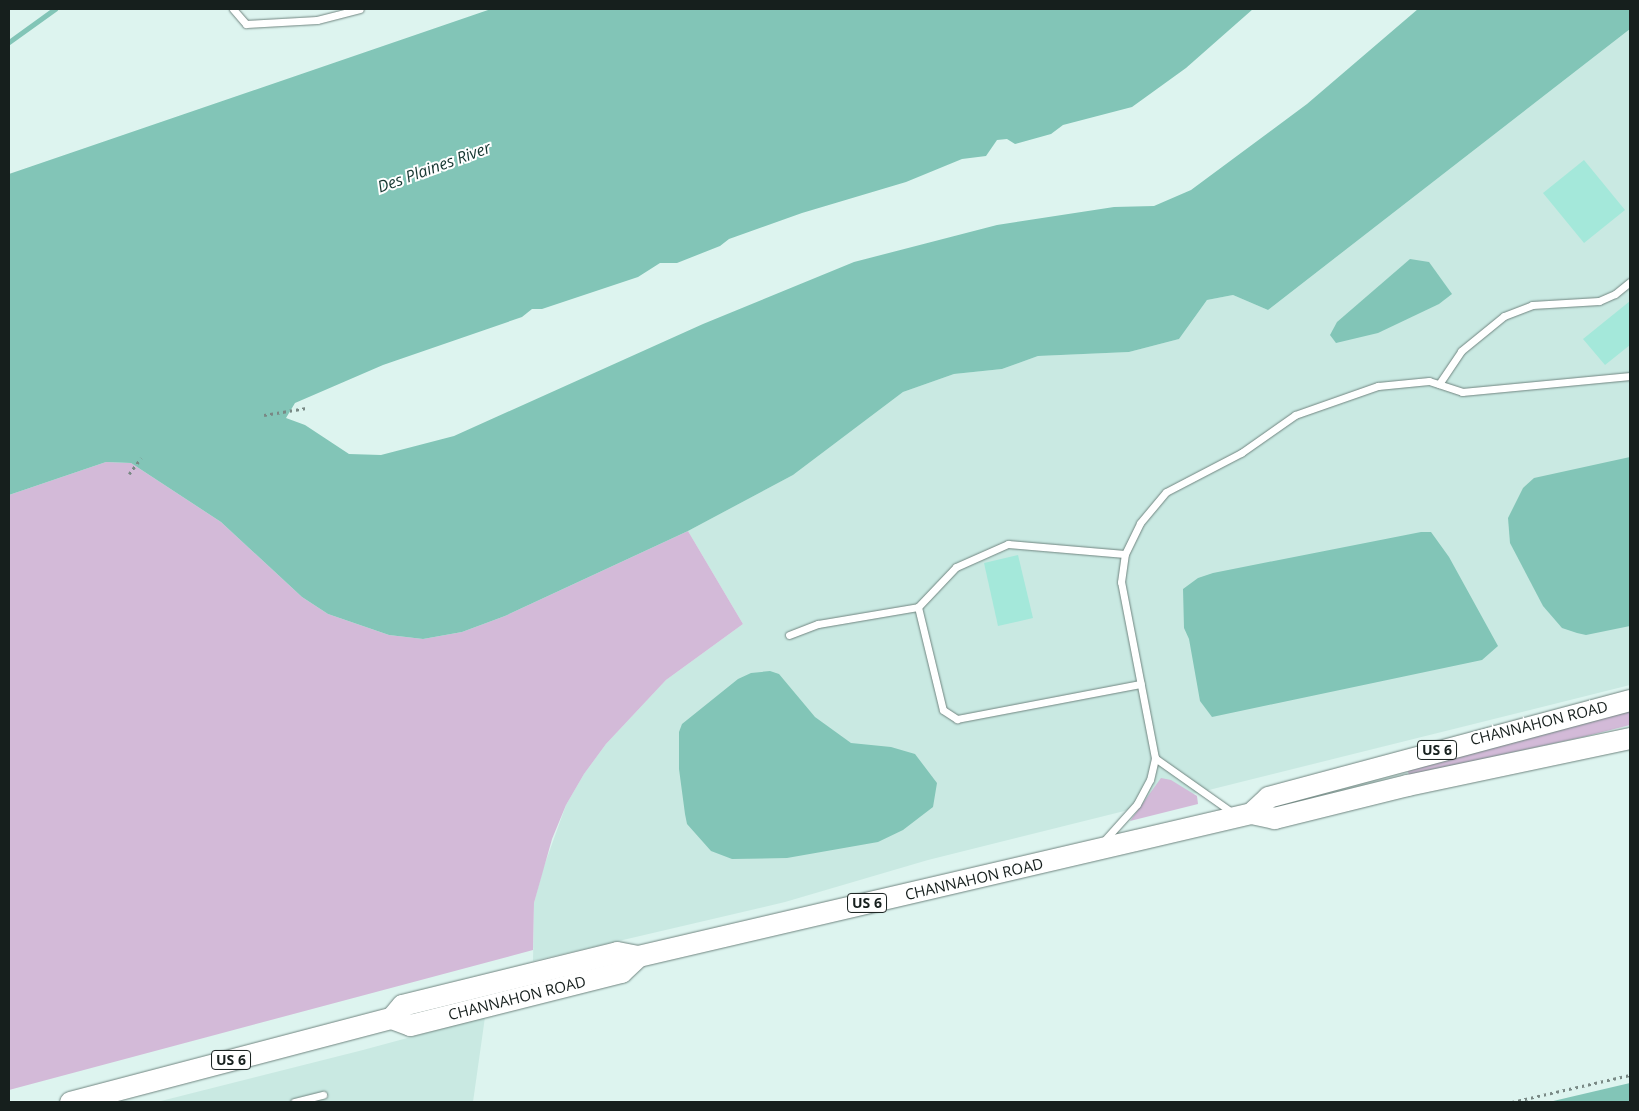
<!DOCTYPE html>
<style>
body{margin:0}
#map{position:relative;width:1639px;height:1111px;overflow:hidden;background:#ddf4ef;font-family:"Open Sans",sans-serif}
div>[style]{position:absolute}
.built>*{inset:0;background:#c9e9e2}
.green>*{inset:0;background:#d3bad8}
.water>*{inset:0;background:#82c5b7}
.stream>*{height:4.5px;margin:-2.25px;padding:0 2.25px;transform-origin:2.25px;border-radius:2.25px;background:#82c5b7}
.building>*{inset:0;background:#a4e8da}
.path>*{height:2.5px;margin-top:-1.25px;transform-origin:0;background:repeating-linear-gradient(90deg,#798985 0 2.5px,transparent 0 6.5px)}
.roads{filter:drop-shadow(0 0 1px #708580) drop-shadow(0 0 1px #708580)}
.lane>*{height:7px;margin:-3.5px;padding:0 3.5px;transform-origin:3.5px;border-radius:3.5px;background:#fff}
.primary>*{height:21px;margin:-10.5px;padding:0 10.5px;transform-origin:10.5px;border-radius:10.5px;background:#fff}
span{translate:-50% -50%;white-space:nowrap;text-align:center;line-height:1.15;-webkit-text-stroke:4px #fff;paint-order:stroke}
.shield-label span{padding:1px 4px;background:#fff;border:1px solid;border-radius:4px;-webkit-text-stroke-width:0}
.shield-label{font-size:14px;color:#161f1d;font-weight:700}
.street-label{font-size:15px;color:#161f1d}
.water-label{font-size:16px;color:#163731;font-style:italic}
.frame{position:absolute;inset:0;border:10px solid #161f1d;pointer-events:none}
</style>
<div id="map">
<div class="built">
<i style="clip-path:polygon(1630px 29px,1630px 685px,928px 860px,785px 902px,533px 961px,534px 903px,543px 869px,566px 805px,584px 774px,606px 744px,666px 680px,743px 624px,688px 531px,793px 475px,903px 392px,954px 374px,1002px 369px,1038px 356px,1129px 352px,1179px 339px,1207px 300px,1233px 295px,1268px 310px)"></i>
<i style="clip-path:polygon(485px 1017px,473px 1102px,157px 1102px,363px 1050px)"></i>
</div>
<div class="green">
<i style="clip-path:polygon(106px 462px,131px 463px,221px 522px,302px 597px,328px 614px,389px 635px,423px 639px,462px 632px,505px 616px,688px 531px,743px 624px,666px 680px,606px 744px,584px 774px,566px 805px,552px 839px,534px 903px,533px 950px,9px 1090px,9px 495px)"></i>
<i style="clip-path:polygon(1630px 711px,1630px 725px,1583px 737px,1409px 775px,1407px 768px)"></i>
<i style="clip-path:polygon(1161px 778px,1171px 780px,1197px 796px,1198px 804px,1130px 821px)"></i>
</div>
<div class="water">
<i style="clip-path:polygon(491px 9px,1253px 9px,1186px 68px,1132px 107px,1063px 125px,1051px 134px,1015px 144px,1007px 139px,997px 140px,986px 156px,962px 159px,906px 182px,802px 213px,729px 239px,720px 246px,677px 263px,660px 263px,638px 277px,542px 309px,532px 309px,522px 317px,383px 365px,295px 403px,286px 418px,305px 425px,349px 454px,381px 455px,454px 436px,703px 324px,854px 262px,997px 225px,1114px 207px,1154px 206px,1191px 190px,1307px 104px,1418px 9px,1630px 9px,1630px 29px,1268px 310px,1233px 295px,1207px 300px,1179px 339px,1129px 352px,1038px 356px,1002px 369px,954px 374px,903px 392px,793px 475px,688px 531px,505px 616px,462px 632px,423px 639px,389px 635px,328px 614px,302px 597px,221px 522px,131px 463px,106px 462px,9px 495px,9px 174px)"></i>
<i style="clip-path:polygon(1410px 259px,1429px 262px,1452px 294px,1439px 304px,1378px 333px,1336px 343px,1330px 335px,1337px 322px)"></i>
<i style="clip-path:polygon(1630px 457px,1630px 626px,1586px 635px,1577px 633px,1562px 628px,1543px 606px,1510px 543px,1508px 518px,1523px 488px,1534px 478px)"></i>
<i style="clip-path:polygon(1421px 532px,1431px 532px,1449px 557px,1498px 646px,1482px 660px,1212px 717px,1200px 701px,1189px 639px,1184px 628px,1183px 589px,1198px 578px,1213px 573px)"></i>
<i style="clip-path:polygon(770px 671px,779px 674px,815px 717px,851px 743px,891px 747px,915px 754px,937px 783px,933px 807px,903px 830px,878px 842px,787px 858px,732px 859px,711px 851px,687px 824px,685px 814px,679px 769px,679px 732px,682px 724px,738px 679px,751px 673px)"></i>
<i style="clip-path:polygon(1630px 1083px,1630px 1102px,1549px 1102px)"></i>
</div>
<div class="stream">
<i style="left:9px;top:42px;width:57px;rotate:-35.7deg"></i>
</div>
<div class="building">
<i style="clip-path:polygon(1584px 160px,1625px 210px,1584px 243px,1543px 193px)"></i>
<i style="clip-path:polygon(1630px 301px,1630px 345px,1605px 365px,1583px 339px)"></i>
<i style="clip-path:polygon(1018px 555px,1033px 618px,998px 626px,984px 563px)"></i>
</div>
<div class="path">
<i style="left:264px;top:415px;width:43px;rotate:-9.5deg"></i>
<i style="left:129px;top:474px;width:20px;rotate:-53deg"></i>
<i style="left:1512px;top:1102px;width:121px;rotate:-12.9deg"></i>
</div>
<div class="roads">
<div class="lane">
<i style="left:233px;top:9px;width:20px;rotate:49deg"></i>
<i style="left:246px;top:24px;width:71px;rotate:-3.2deg"></i>
<i style="left:317px;top:20px;width:44px;rotate:-14.3deg"></i>
<i style="left:1439px;top:384px;width:40px;rotate:-56deg"></i>
<i style="left:1461px;top:351px;width:55px;rotate:-39.1deg"></i>
<i style="left:1504px;top:316px;width:30px;rotate:-21deg"></i>
<i style="left:1532px;top:305px;width:67px;rotate:-3.4deg"></i>
<i style="left:1599px;top:301px;width:17px;rotate:-24deg"></i>
<i style="left:1615px;top:294px;width:19px;rotate:-39deg"></i>
<i style="left:918px;top:607px;width:106px;rotate:76.4deg"></i>
<i style="left:943px;top:710px;width:17px;rotate:33deg"></i>
<i style="left:957px;top:719px;width:187px;rotate:-10.8deg"></i>
<i style="left:789px;top:635px;width:31px;rotate:-21deg"></i>
<i style="left:818px;top:624px;width:101px;rotate:-9.6deg"></i>
<i style="left:918px;top:607px;width:55px;rotate:-46.5deg"></i>
<i style="left:956px;top:567px;width:57px;rotate:-23.9deg"></i>
<i style="left:1008px;top:544px;width:117px;rotate:4.9deg"></i>
<i style="left:1155px;top:758px;width:179px;rotate:-100.9deg"></i>
<i style="left:1121px;top:582px;width:28px;rotate:-82deg"></i>
<i style="left:1125px;top:554px;width:34px;rotate:-64deg"></i>
<i style="left:1140px;top:523px;width:40px;rotate:-50deg"></i>
<i style="left:1166px;top:492px;width:85px;rotate:-27.5deg"></i>
<i style="left:1241px;top:453px;width:66px;rotate:-35.1deg"></i>
<i style="left:1295px;top:415px;width:88px;rotate:-19.3deg"></i>
<i style="left:1378px;top:386px;width:51px;rotate:-5.6deg"></i>
<i style="left:1429px;top:381px;width:35px;rotate:18deg"></i>
<i style="left:1462px;top:392px;width:169px;rotate:-5.4deg"></i>
<i style="left:1102px;top:843px;width:52px;rotate:-48.1deg"></i>
<i style="left:1137px;top:804px;width:27px;rotate:-62deg"></i>
<i style="left:1150px;top:780px;width:23px;rotate:-77deg"></i>
<i style="left:1155px;top:758px;width:95px;rotate:35.2deg"></i>
<i style="left:294px;top:1102px;width:30px;rotate:-14deg"></i>
</div>
<div class="primary">
<i style="left:1251px;top:813px;width:23px;rotate:-43deg"></i>
<i style="left:1268px;top:797px;width:375px;rotate:-15deg"></i>
<i style="left:391px;top:1018px;width:17px;rotate:-50deg"></i>
<i style="left:402px;top:1005px;width:221px;rotate:-13.8deg"></i>
<i style="left:617px;top:952px;width:21px;rotate:11deg"></i>
<i style="left:638px;top:956px;width:629px;rotate:-13.13deg"></i>
<i style="left:1251px;top:813px;width:24px;rotate:12deg"></i>
<i style="left:1274px;top:818px;width:137px;rotate:-13.9deg"></i>
<i style="left:1407px;top:785px;width:228px;rotate:-11.9deg"></i>
<i style="left:70px;top:1102px;width:332px;rotate:-14.7deg"></i>
<i style="left:391px;top:1018px;width:20px;rotate:20deg"></i>
<i style="left:410px;top:1025px;width:218px;rotate:-14.1deg"></i>
<i style="left:621px;top:972px;width:23px;rotate:-43deg"></i>
</div>
</div>
<div class="shield-label">
<span style="left:1437px;top:750px">US 6</span>
<span style="left:867px;top:903px">US 6</span>
<span style="left:231px;top:1060px">US 6</span>
</div>
<div class="street-label">
<span style="left:1539px;top:723px;rotate:-14deg">CHANNAHON ROAD</span>
<span style="left:974px;top:879px;rotate:-13deg">CHANNAHON ROAD</span>
<span style="left:517px;top:998px;rotate:-14deg">CHANNAHON ROAD</span>
</div>
<div class="water-label">
<span style="left:434px;top:167px;rotate:-20deg">Des Plaines River</span>
</div>
<div class="frame"></div>
</div>
